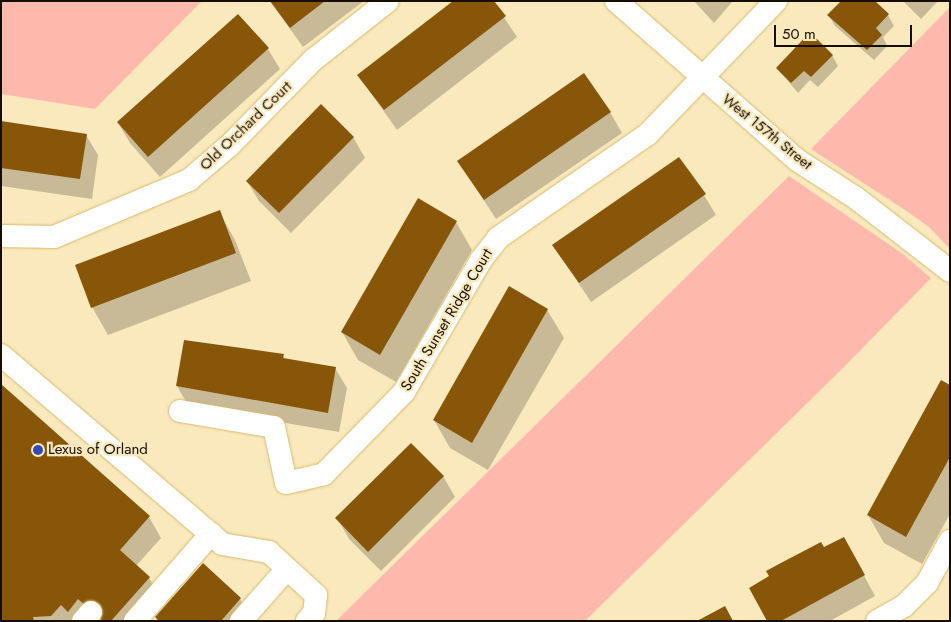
<!DOCTYPE html>
<style>
body{margin:0}
#map{position:relative;width:951px;height:622px;overflow:hidden;background:#fae9bc;font-family:Jost,sans-serif}
div>[style]{position:absolute}
.green>*{inset:0;background:#ffb8ac}
.shadow>*{inset:0;background:#0003}
.building>*{inset:0;background:#885608}
.roads{filter:drop-shadow(0 0 1px #d6b96b) drop-shadow(0 0 1px #d6b96b)}
.minor>*{height:22px;margin:-11px;padding:0 11px;transform-origin:11px;border-radius:11px;background:#fff}
.dots>*{width:14px;height:14px;translate:-50% -50%;box-sizing:border-box;border:2px solid #fae9bc;border-radius:50%}
span{translate:-50% -50%;white-space:nowrap;text-align:center;line-height:1.15;-webkit-text-stroke:4.5px #fae9bc;paint-order:stroke}
.street-label{font-size:15px;color:#150d00}
.poi-label{font-size:15px;color:#150d00}
.left{translate:0 -50%;text-align:left}
.frame{position:absolute;inset:0;border:2px solid #150d00;pointer-events:none}
.scale{position:absolute;left:774px;top:25px;width:138px;height:22px;box-sizing:border-box;border:2px solid #150d00;border-top:0;padding-left:6px;font-size:15px;line-height:18px;white-space:nowrap;color:#150d00;-webkit-text-stroke:4px #fae9bc;paint-order:stroke}
</style>
<div id="map">
<div class="green">
<i style="clip-path:polygon(1px 1px,202px 1px,95px 109px,1px 94px)"></i>
<i style="clip-path:polygon(950px 7px,950px 249px,929px 227px,905px 210px,811px 149px)"></i>
<i style="clip-path:polygon(789px 176px,903px 254px,931px 278px,844px 367px,585px 621px,336px 621px)"></i>
</div>
<div class="shadow">
<i style="clip-path:polygon(270px 1px,364px 1px,303px 47px)"></i>
<i style="clip-path:polygon(493px 1px,517px 37px,397px 130px,359px 76px)"></i>
<i style="clip-path:polygon(694px 1px,733px 1px,714px 23px)"></i>
<i style="clip-path:polygon(903px 1px,938px 1px,921px 19px)"></i>
<i style="clip-path:polygon(238px 15px,268px 49px,280px 69px,160px 177px,130px 143px,118px 123px)"></i>
<i style="clip-path:polygon(888px 15px,894px 26px,883px 37px,887px 46px,874px 60px,835px 26px,829px 16px)"></i>
<i style="clip-path:polygon(832px 55px,838px 66px,818px 87px,810px 80px,798px 93px,777px 68px)"></i>
<i style="clip-path:polygon(610px 112px,622px 133px,496px 219px,459px 162px)"></i>
<i style="clip-path:polygon(1px 122px,86px 135px,98px 155px,92px 199px,1px 186px)"></i>
<i style="clip-path:polygon(353px 137px,365px 158px,291px 233px,259px 201px,247px 181px)"></i>
<i style="clip-path:polygon(704px 195px,716px 215px,591px 302px,554px 246px)"></i>
<i style="clip-path:polygon(219px 212px,235px 240px,251px 281px,108px 335px,92px 307px)"></i>
<i style="clip-path:polygon(456px 222px,472px 250px,396px 382px,358px 360px,342px 332px)"></i>
<i style="clip-path:polygon(547px 310px,564px 338px,488px 470px,450px 448px,434px 420px)"></i>
<i style="clip-path:polygon(283px 356px,285px 359px,335px 368px,347px 388px,339px 432px,189px 407px,177px 386px)"></i>
<i style="clip-path:polygon(1px 385px,149px 517px,161px 538px,136px 566px,149px 578px,161px 598px,141px 621px,1px 621px)"></i>
<i style="clip-path:polygon(950px 386px,950px 514px,922px 564px,884px 543px,868px 515px)"></i>
<i style="clip-path:polygon(443px 476px,455px 497px,381px 571px,349px 539px,337px 518px)"></i>
<i style="clip-path:polygon(823px 549px,855px 559px,875px 596px,830px 621px,768px 621px)"></i>
<i style="clip-path:polygon(240px 599px,249px 614px,244px 621px,158px 621px,156px 617px)"></i>
</div>
<div class="building">
<i style="clip-path:polygon(270px 1px,325px 1px,290px 28px)"></i>
<i style="clip-path:polygon(453px 1px,494px 1px,506px 16px,384px 110px,357px 75px)"></i>
<i style="clip-path:polygon(841px 1px,875px 1px,889px 14px,876px 28px,882px 35px,867px 50px,827px 15px)"></i>
<i style="clip-path:polygon(238px 14px,269px 48px,148px 157px,117px 122px)"></i>
<i style="clip-path:polygon(810px 32px,833px 55px,811px 77px,804px 71px,791px 83px,776px 68px)"></i>
<i style="clip-path:polygon(584px 73px,611px 112px,484px 200px,457px 161px)"></i>
<i style="clip-path:polygon(321px 104px,354px 137px,279px 213px,246px 181px)"></i>
<i style="clip-path:polygon(1px 121px,87px 134px,80px 179px,1px 168px)"></i>
<i style="clip-path:polygon(679px 157px,706px 194px,579px 283px,552px 245px)"></i>
<i style="clip-path:polygon(418px 198px,457px 221px,380px 355px,341px 332px)"></i>
<i style="clip-path:polygon(220px 210px,236px 253px,91px 308px,75px 265px)"></i>
<i style="clip-path:polygon(509px 286px,548px 309px,472px 443px,433px 420px)"></i>
<i style="clip-path:polygon(184px 340px,284px 354px,283px 358px,336px 367px,328px 413px,176px 386px)"></i>
<i style="clip-path:polygon(941px 380px,950px 385px,950px 457px,906px 537px,867px 515px)"></i>
<i style="clip-path:polygon(1px 384px,150px 516px,120px 550px,150px 577px,111px 621px,103px 621px,78px 599px,68px 612px,61px 605px,51px 616px,33px 617px,34px 621px,1px 621px)"></i>
<i style="clip-path:polygon(411px 443px,444px 476px,368px 552px,335px 518px)"></i>
<i style="clip-path:polygon(844px 537px,865px 575px,781px 621px,767px 621px,749px 588px,769px 576px,766px 571px,779px 564px,821px 542px,824px 547px)"></i>
<i style="clip-path:polygon(203px 563px,241px 598px,221px 621px,159px 621px,155px 617px)"></i>
<i style="clip-path:polygon(725px 606px,733px 621px,697px 621px)"></i>
</div>
<div class="roads">
<div class="minor">
<i style="left:616px;top:1px;width:241px;rotate:41.3deg"></i>
<i style="left:797px;top:160px;width:70px;rotate:32.8deg"></i>
<i style="left:856px;top:198px;width:119px;rotate:37.8deg"></i>
<i style="left:1px;top:236px;width:53px;rotate:1.1deg"></i>
<i style="left:54px;top:237px;width:147px;rotate:-22.9deg"></i>
<i style="left:189px;top:180px;width:54px;rotate:-40.5deg"></i>
<i style="left:230px;top:145px;width:119px;rotate:-45.7deg"></i>
<i style="left:313px;top:60px;width:95px;rotate:-38.2deg"></i>
<i style="left:1px;top:355px;width:291px;rotate:40.5deg"></i>
<i style="left:222px;top:544px;width:48px;rotate:9.7deg"></i>
<i style="left:269px;top:552px;width:64px;rotate:42.5deg"></i>
<i style="left:316px;top:595px;width:18px;rotate:96deg"></i>
<i style="left:314px;top:613px;width:11px;rotate:131deg"></i>
<i style="left:180px;top:411px;width:95px;rotate:9.7deg"></i>
<i style="left:274px;top:427px;width:57px;rotate:77.9deg"></i>
<i style="left:286px;top:483px;width:39px;rotate:-13deg"></i>
<i style="left:324px;top:474px;width:115px;rotate:-45.7deg"></i>
<i style="left:404px;top:392px;width:153px;rotate:-59.7deg"></i>
<i style="left:481px;top:260px;width:28px;rotate:-52deg"></i>
<i style="left:498px;top:238px;width:183px;rotate:-34.7deg"></i>
<i style="left:648px;top:134px;width:185px;rotate:-46.1deg"></i>
<i style="left:83px;top:621px;width:12px;rotate:-48deg"></i>
<i style="left:135px;top:621px;width:116px;rotate:-48.9deg"></i>
<i style="left:241px;top:621px;width:69px;rotate:-48.5deg"></i>
<i style="left:877px;top:621px;width:31px;rotate:-29deg"></i>
<i style="left:904px;top:606px;width:33px;rotate:-45deg"></i>
<i style="left:927px;top:583px;width:48px;rotate:-61.3deg"></i>
</div>
</div>
<div class="dots">
<i style="left:38px;top:450px;background:#3248b9"></i>
</div>
<div class="street-label">
<span style="left:246px;top:126px;rotate:-44deg">Old Orchard Court</span>
<span style="left:767px;top:132px;rotate:39deg">West 157th Street</span>
<span style="left:447px;top:320px;rotate:-59deg">South Sunset Ridge Court</span>
</div>
<div class="poi-label">
<span class="left" style="left:48px;top:450px">Lexus of Orland</span>
</div>
<div class="frame"></div>
<div class="scale">50 m</div>
</div>
